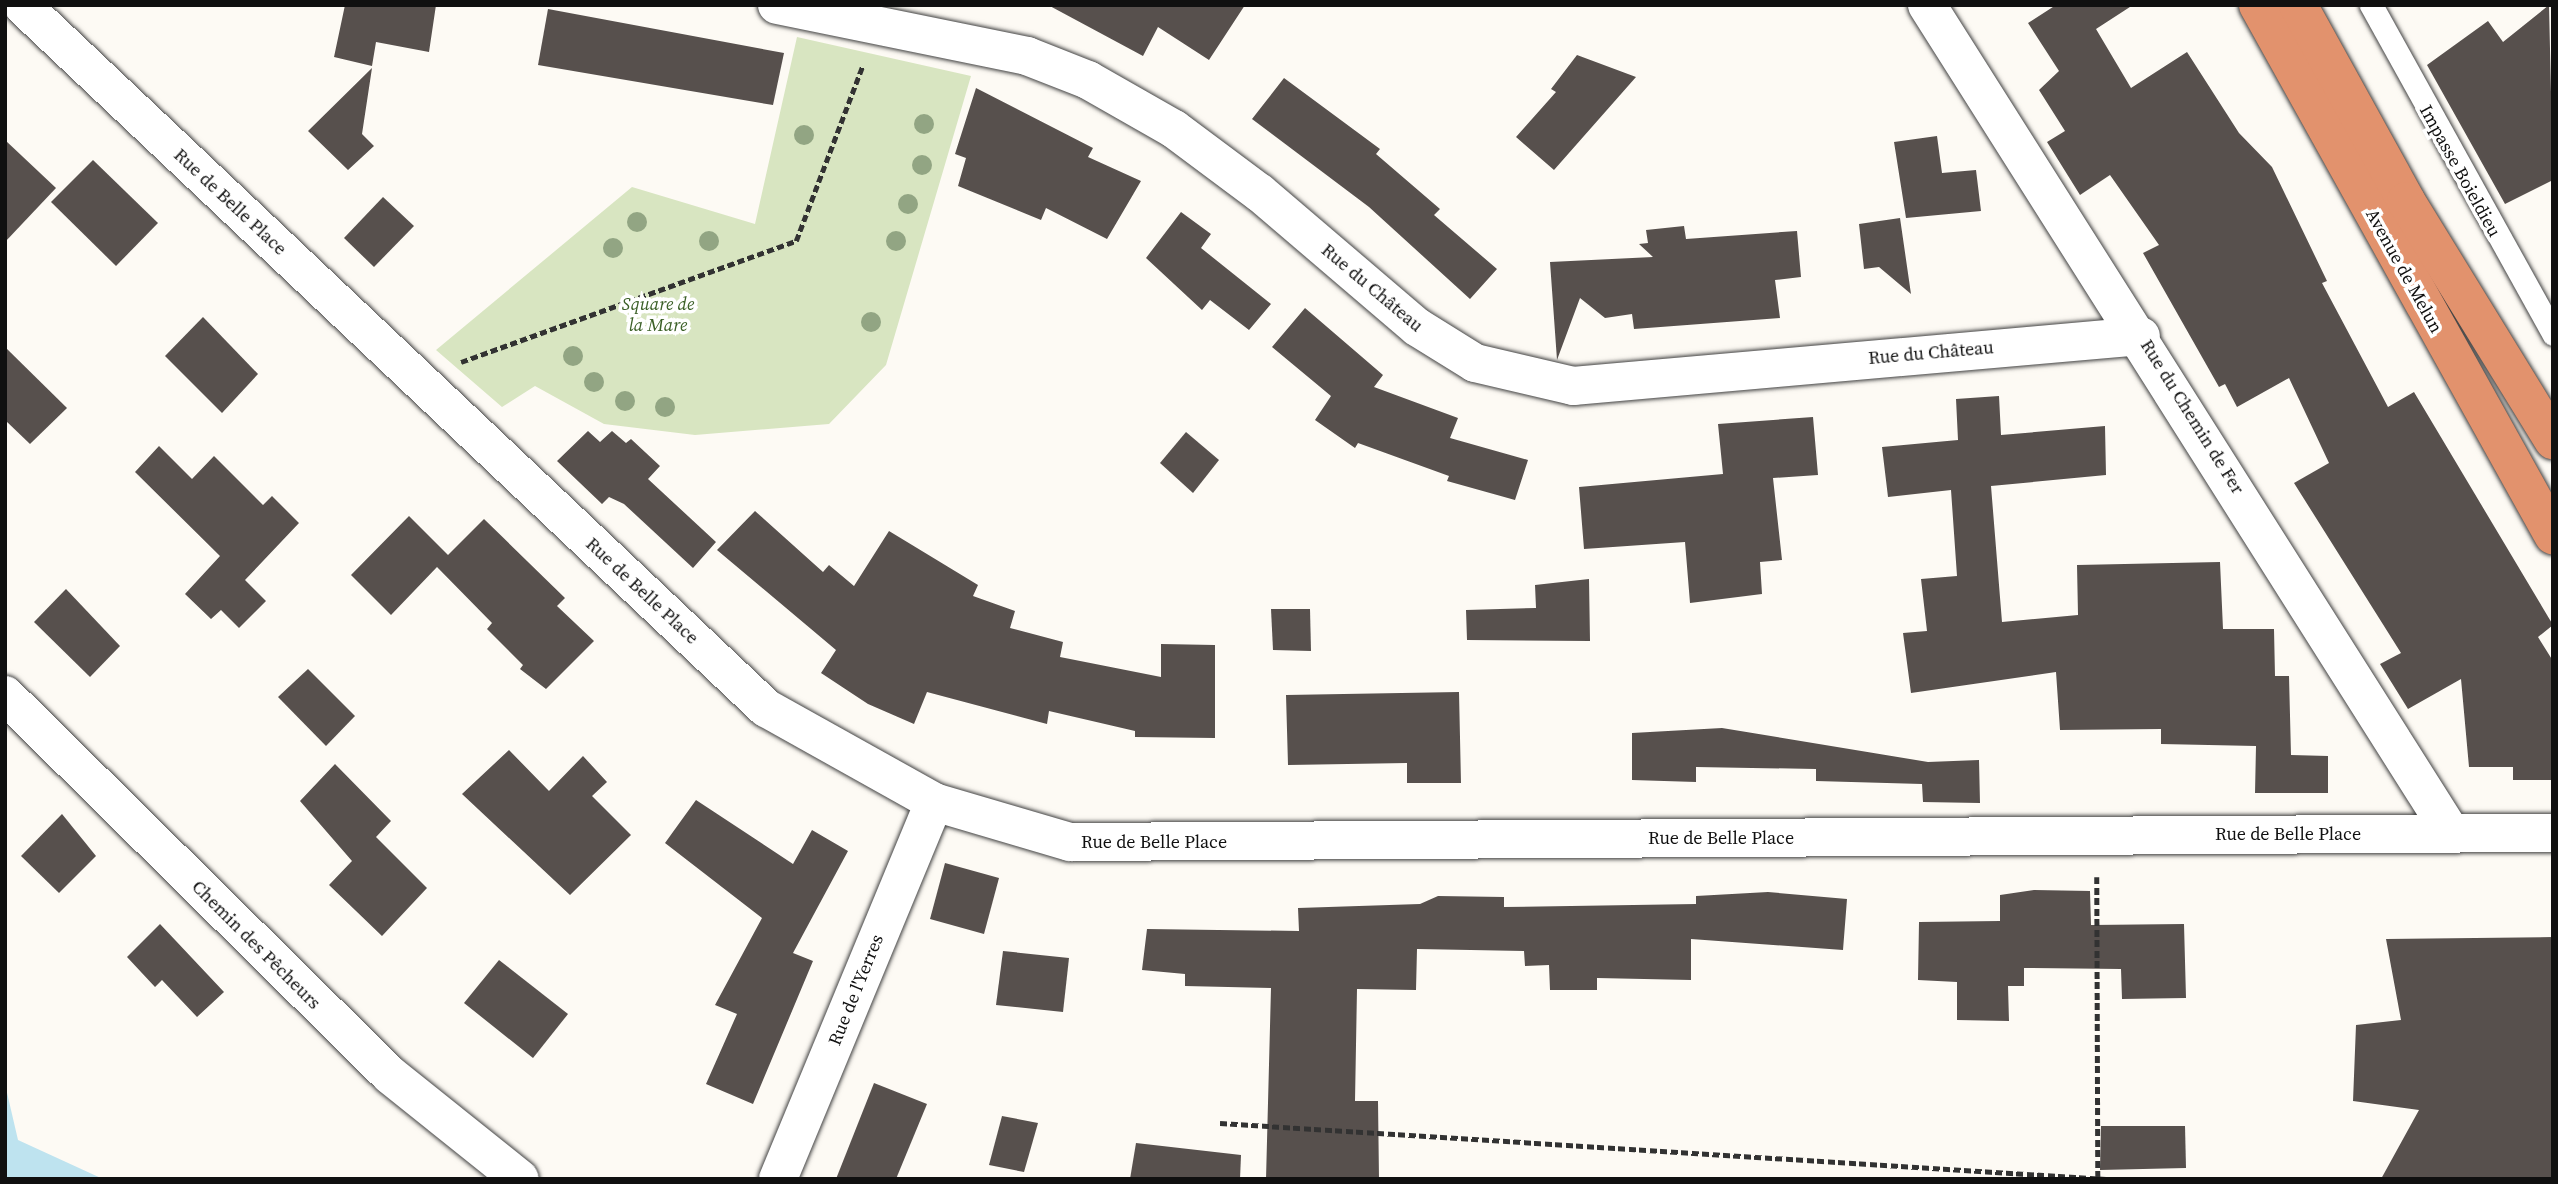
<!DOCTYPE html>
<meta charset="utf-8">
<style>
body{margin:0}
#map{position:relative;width:2558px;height:1184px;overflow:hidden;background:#fdfaf4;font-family:"Source Serif 4",serif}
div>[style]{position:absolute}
.green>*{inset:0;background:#d8e5c1}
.water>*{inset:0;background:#bee3ef}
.building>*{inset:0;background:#57504d}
.path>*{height:4.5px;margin-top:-2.25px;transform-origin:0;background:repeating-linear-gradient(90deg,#323232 0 7px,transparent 0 10.5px)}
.roads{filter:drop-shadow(0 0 2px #434343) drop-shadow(0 0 2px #434343)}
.lane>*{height:23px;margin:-11.5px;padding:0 11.5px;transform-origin:11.5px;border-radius:11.5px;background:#fff}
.street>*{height:38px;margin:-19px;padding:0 19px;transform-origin:19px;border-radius:19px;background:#fff}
.highway>*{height:38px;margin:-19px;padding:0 19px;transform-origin:19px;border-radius:19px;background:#e2926d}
.trees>*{width:20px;height:20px;margin:-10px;border-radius:50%;background:#92a583}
span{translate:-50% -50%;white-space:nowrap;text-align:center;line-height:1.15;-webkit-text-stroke:7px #fff;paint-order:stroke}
.street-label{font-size:18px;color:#101010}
.park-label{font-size:18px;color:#3b6027;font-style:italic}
.frame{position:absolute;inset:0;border:7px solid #101010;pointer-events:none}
</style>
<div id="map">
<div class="green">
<i style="clip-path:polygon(797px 37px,971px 76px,886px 365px,829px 424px,695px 435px,604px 424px,535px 386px,502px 407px,436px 350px,632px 187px,755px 224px)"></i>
</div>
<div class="water">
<i style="clip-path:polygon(5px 1084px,18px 1140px,103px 1179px,5px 1179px)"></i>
</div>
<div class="building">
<i style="clip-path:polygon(345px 5px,436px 5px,429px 52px,376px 42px,372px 66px,334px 57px)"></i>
<i style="clip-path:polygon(1048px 5px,1245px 5px,1209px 60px,1158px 27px,1143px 56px)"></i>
<i style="clip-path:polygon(2056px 5px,2133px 5px,2096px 29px,2131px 88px,2187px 52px,2239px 133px,2272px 167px,2327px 281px,2322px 283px,2388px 407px,2414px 392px,2553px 625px,2538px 637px,2553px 661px,2553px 780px,2513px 780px,2513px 767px,2469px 767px,2461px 679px,2408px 709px,2380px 664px,2401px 653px,2294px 483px,2329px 463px,2289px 378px,2237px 407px,2225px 384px,2219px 387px,2143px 253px,2159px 245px,2110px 175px,2080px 195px,2047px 142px,2065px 131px,2039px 90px,2059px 71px,2028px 23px)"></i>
<i style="clip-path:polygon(2549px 5px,2553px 180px,2505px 204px,2427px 65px,2488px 21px,2503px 42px)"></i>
<i style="clip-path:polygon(548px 9px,784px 53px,773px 105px,538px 65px)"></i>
<i style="clip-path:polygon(1577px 55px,1636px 77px,1554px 170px,1516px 137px,1556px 92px,1551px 89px)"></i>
<i style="clip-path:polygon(372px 68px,362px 134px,374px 146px,348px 170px,308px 131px)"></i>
<i style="clip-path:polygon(1284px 78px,1380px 149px,1376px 154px,1440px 209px,1434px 215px,1497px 269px,1470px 299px,1369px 207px,1252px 119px)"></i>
<i style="clip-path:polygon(976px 88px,1093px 148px,1088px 157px,1141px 181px,1107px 239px,1046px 208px,1041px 220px,958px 186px,966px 158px,955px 154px)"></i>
<i style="clip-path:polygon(1937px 136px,1942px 173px,1976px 170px,1981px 211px,1906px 218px,1894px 142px)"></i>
<i style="clip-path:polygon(5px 140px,56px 188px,5px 242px)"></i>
<i style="clip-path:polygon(93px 160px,158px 223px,116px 266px,51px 202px)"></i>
<i style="clip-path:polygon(383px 197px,414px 226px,374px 267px,344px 238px)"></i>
<i style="clip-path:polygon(1181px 212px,1211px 234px,1201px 248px,1271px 304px,1249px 330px,1210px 300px,1202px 310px,1146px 258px)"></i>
<i style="clip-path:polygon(1900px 218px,1911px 294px,1879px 267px,1864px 269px,1859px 224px)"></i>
<i style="clip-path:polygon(1684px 226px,1686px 239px,1797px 231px,1801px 277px,1775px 280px,1780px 318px,1634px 329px,1632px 314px,1605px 318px,1580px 298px,1557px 360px,1550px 262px,1653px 257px,1639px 244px,1648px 243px,1646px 230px)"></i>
<i style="clip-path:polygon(1305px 308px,1383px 375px,1374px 387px,1458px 418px,1450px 438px,1528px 460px,1515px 500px,1447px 481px,1449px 476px,1358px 443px,1355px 448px,1315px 420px,1331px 396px,1272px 347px)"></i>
<i style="clip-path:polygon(203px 317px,258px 374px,222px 413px,165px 356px)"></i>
<i style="clip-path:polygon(5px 347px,67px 408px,30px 444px,5px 420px)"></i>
<i style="clip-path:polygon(1999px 396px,2001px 435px,2105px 426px,2106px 475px,1991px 486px,2002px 622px,2078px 615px,2077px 565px,2220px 562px,2223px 629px,2274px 629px,2275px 676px,2289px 676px,2291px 755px,2328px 756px,2328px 793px,2255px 793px,2256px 746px,2161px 744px,2161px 729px,2060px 730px,2056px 672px,1911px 693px,1903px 633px,1927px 631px,1921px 579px,1957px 576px,1951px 490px,1888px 497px,1882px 447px,1958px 440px,1956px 399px)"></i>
<i style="clip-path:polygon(1813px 417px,1818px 475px,1773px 478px,1782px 560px,1760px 562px,1762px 594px,1690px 603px,1685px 542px,1584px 549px,1579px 487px,1723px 474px,1718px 424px)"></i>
<i style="clip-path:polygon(588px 431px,600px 442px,612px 431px,626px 443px,631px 439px,660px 466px,648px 479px,716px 542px,693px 568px,624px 504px,609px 497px,602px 504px,557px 461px)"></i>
<i style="clip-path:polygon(1186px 432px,1219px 460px,1193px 493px,1160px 463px)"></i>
<i style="clip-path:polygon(159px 446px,192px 479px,214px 456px,263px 505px,272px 496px,299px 523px,245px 580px,266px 601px,239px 628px,221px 610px,211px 619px,185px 594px,220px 556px,135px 472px)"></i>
<i style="clip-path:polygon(755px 511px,823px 572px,829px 565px,854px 586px,889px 531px,978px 585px,973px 596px,1015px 611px,1010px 628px,1063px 642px,1060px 657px,1161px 677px,1161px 644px,1215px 645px,1215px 738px,1135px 737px,1135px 731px,1049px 711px,1047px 724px,927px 692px,914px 724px,868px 704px,821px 673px,836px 650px,717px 550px)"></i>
<i style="clip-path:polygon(409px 516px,448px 555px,484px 519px,565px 598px,557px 606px,594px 641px,546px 689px,520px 669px,523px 665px,487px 629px,492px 623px,437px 567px,391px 615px,351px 575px)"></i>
<i style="clip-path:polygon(1589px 579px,1590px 641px,1467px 640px,1466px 610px,1536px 608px,1535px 585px)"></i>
<i style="clip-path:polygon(66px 589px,120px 646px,90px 677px,34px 622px)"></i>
<i style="clip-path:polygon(1271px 609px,1310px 609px,1311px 651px,1273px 650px)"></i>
<i style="clip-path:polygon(308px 669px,355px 716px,326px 746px,278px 697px)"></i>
<i style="clip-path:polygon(1459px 692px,1461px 783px,1407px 783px,1407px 763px,1288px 765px,1286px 695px)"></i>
<i style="clip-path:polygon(1722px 728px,1928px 762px,1979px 760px,1980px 803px,1923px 802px,1922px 784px,1816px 781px,1816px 769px,1696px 767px,1696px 782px,1632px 780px,1632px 733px)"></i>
<i style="clip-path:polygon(509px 750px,549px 791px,583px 756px,607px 782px,592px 796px,631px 835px,570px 895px,462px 794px)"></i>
<i style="clip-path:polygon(335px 764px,391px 821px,376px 837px,427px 888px,382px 936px,329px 885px,352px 861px,300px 801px)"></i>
<i style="clip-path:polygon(696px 800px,793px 864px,812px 830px,848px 851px,793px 953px,813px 961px,753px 1104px,706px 1084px,737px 1014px,715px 1005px,762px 918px,665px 843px)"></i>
<i style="clip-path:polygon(62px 814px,96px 856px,59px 893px,21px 856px)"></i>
<i style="clip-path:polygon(945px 863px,999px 878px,984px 934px,930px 919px)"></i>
<i style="clip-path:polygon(2034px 890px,2090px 891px,2091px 925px,2184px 924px,2186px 998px,2122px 999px,2121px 969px,2024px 968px,2024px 986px,2008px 986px,2009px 1021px,1957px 1020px,1957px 982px,1918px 980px,1919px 922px,2000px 921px,2000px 895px)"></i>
<i style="clip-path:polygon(1768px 892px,1847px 899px,1843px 950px,1691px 939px,1691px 980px,1597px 978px,1597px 990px,1550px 990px,1549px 965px,1525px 966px,1524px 951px,1417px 949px,1416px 990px,1357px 989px,1355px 1101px,1378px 1101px,1379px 1179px,1266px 1179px,1271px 988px,1185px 986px,1185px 974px,1142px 970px,1147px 929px,1299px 931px,1298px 908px,1420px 904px,1438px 896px,1504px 897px,1504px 907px,1696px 904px,1696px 896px)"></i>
<i style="clip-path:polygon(160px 924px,224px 992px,197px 1017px,162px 980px,155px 987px,127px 957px)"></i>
<i style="clip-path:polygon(2553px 937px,2553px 1179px,2381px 1179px,2419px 1110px,2353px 1101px,2356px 1025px,2401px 1020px,2386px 939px)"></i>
<i style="clip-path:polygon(1003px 951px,1069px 958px,1063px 1012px,996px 1005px)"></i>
<i style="clip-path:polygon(499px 960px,568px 1014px,533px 1058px,464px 1003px)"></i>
<i style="clip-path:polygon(874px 1083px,927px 1104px,896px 1179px,836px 1179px)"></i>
<i style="clip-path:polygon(1002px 1116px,1038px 1123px,1024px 1172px,989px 1165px)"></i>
<i style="clip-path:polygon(2101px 1126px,2185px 1126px,2186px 1168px,2100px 1170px)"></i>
<i style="clip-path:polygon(1136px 1143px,1241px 1155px,1240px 1179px,1130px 1179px)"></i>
</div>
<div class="path">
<i style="left:461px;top:362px;width:356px;rotate:-19.9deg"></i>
<i style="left:796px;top:241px;width:188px;rotate:-69.2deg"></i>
<i style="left:2097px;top:877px;width:300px;rotate:89.8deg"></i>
<i style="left:1220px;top:1123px;width:888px;rotate:3.62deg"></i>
</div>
<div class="roads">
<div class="lane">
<i style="left:2371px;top:5px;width:376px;rotate:61deg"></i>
</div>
<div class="street">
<i style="left:22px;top:5px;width:1024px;rotate:43.38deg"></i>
<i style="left:766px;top:708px;width:193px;rotate:29.2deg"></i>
<i style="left:934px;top:802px;width:142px;rotate:16.4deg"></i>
<i style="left:1070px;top:842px;width:1483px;rotate:-0.35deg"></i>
<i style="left:777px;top:5px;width:255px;rotate:11.5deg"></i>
<i style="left:1027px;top:56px;width:66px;rotate:21.5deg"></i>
<i style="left:1088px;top:80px;width:99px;rotate:29.7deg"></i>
<i style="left:1174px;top:129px;width:107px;rotate:36.7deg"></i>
<i style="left:1260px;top:193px;width:206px;rotate:40.5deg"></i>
<i style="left:1417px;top:327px;width:68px;rotate:31.8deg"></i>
<i style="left:1475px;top:363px;width:101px;rotate:13.2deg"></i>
<i style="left:1573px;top:386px;width:570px;rotate:-5.03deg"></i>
<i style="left:1927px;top:5px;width:980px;rotate:57.67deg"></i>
<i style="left:5px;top:695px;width:541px;rotate:44.63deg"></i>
<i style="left:390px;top:1075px;width:166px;rotate:38.7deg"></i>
<i style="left:778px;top:1179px;width:408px;rotate:-67.5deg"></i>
</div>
<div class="highway">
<i style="left:2258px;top:5px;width:607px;rotate:60.9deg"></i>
<i style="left:2298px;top:5px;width:224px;rotate:61.1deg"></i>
<i style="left:2406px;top:201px;width:281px;rotate:58.4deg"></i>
</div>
</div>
<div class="trees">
<i style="left:924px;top:124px"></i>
<i style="left:804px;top:135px"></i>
<i style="left:922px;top:165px"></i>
<i style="left:908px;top:204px"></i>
<i style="left:637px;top:222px"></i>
<i style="left:709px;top:241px"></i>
<i style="left:896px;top:241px"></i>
<i style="left:613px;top:248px"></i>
<i style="left:871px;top:322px"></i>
<i style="left:573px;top:356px"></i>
<i style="left:594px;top:382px"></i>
<i style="left:625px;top:401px"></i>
<i style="left:665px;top:407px"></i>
</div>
<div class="street-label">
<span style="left:2460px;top:171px;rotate:61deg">Impasse Boieldieu</span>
<span style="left:230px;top:202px;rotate:43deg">Rue de Belle Place</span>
<span style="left:2404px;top:271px;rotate:61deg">Avenue de Melun</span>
<span style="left:1372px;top:288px;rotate:40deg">Rue du Château</span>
<span style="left:1931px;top:353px;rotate:-5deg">Rue du Château</span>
<span style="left:2192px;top:417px;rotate:58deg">Rue du Chemin de Fer</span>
<span style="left:642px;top:591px;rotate:43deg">Rue de Belle Place</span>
<span style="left:2288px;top:834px">Rue de Belle Place</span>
<span style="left:1721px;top:838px">Rue de Belle Place</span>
<span style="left:1154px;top:842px">Rue de Belle Place</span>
<span style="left:256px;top:945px;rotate:45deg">Chemin des Pêcheurs</span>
<span style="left:856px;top:990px;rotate:-68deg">Rue de l'Yerres</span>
</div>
<div class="park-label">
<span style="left:658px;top:315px">Square de<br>la Mare</span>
</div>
<div class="frame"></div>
</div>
